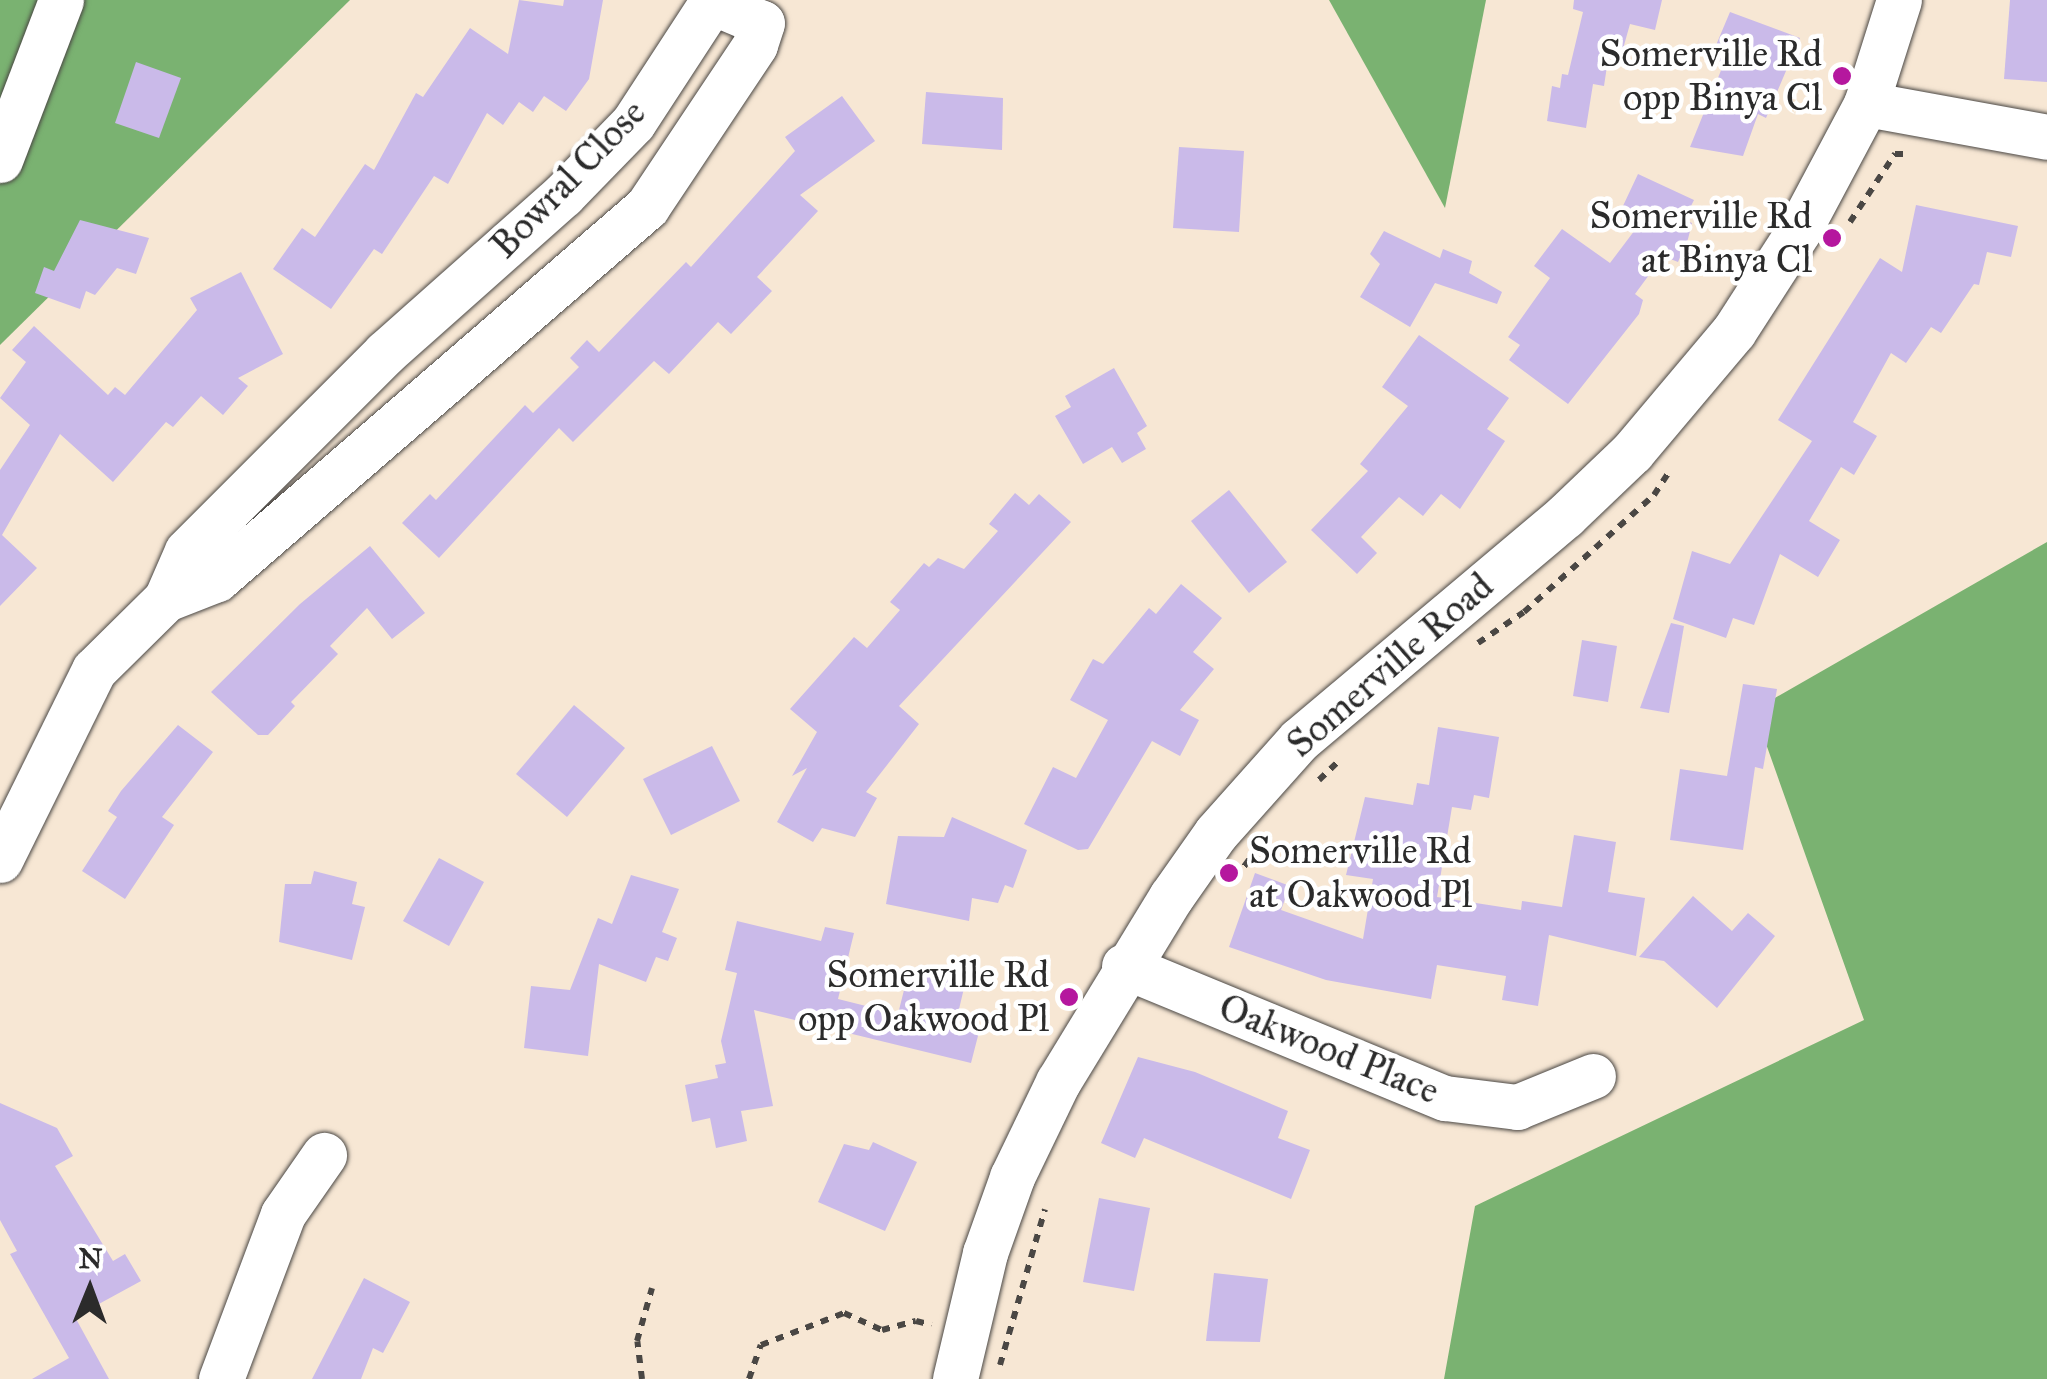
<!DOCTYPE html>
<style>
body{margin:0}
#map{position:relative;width:2047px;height:1379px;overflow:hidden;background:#f7e7d4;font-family:"IM FELL Great Primer",serif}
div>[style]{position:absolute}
.forest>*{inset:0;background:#7ab271}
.building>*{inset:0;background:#cabae9}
.path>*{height:6px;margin-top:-3px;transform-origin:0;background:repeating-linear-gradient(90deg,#4a4744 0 8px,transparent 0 16px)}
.roads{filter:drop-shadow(0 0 2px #4a4744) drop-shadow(0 0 2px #4a4744)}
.minor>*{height:45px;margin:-22.5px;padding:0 22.5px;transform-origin:22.5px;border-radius:22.5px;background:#fff}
.dots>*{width:28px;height:28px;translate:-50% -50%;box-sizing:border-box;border:5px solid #fff;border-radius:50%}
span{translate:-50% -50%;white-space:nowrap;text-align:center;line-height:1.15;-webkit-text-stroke:9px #fff;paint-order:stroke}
.poi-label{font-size:38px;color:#2b2b2b}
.right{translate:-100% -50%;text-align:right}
.left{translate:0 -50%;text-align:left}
.street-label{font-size:38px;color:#2b2b2b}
.north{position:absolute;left:40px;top:1239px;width:100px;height:100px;-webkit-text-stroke:8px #fff;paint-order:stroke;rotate:1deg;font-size:28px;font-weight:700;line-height:40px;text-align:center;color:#2b2b2b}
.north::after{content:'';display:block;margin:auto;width:35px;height:45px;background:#2b2b2b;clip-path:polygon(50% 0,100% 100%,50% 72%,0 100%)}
</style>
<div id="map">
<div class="forest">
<i style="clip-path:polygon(0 0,350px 0,0 345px)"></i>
<i style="clip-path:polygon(1329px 0,1486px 0,1445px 208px)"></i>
<i style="clip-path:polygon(2047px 542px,2047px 1379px,1444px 1379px,1475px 1206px,1864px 1020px,1754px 710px)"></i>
</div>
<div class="building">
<i style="clip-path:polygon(519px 0,563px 6px,564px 0,603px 0,589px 79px,566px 111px,544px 96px,533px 112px,519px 102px,503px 125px,487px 113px,448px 184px,434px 176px,382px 254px,374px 249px,331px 309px,273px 269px,302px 228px,315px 237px,365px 164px,374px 170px,416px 93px,423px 97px,470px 28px,508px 54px)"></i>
<i style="clip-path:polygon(1574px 0,1662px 0,1655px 30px,1630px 24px,1621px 56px,1609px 53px,1604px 86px,1593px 84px,1586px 128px,1547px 121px,1552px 86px,1560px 88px,1562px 74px,1568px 75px,1583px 12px,1573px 9px)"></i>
<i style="clip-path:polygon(2010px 0,2047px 0,2047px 82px,2004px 79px)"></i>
<i style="clip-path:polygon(1730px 12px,1800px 38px,1766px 118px,1758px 114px,1743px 156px,1690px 147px,1724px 63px,1711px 57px)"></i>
<i style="clip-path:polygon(136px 62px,181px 78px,159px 138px,115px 123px)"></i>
<i style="clip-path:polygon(926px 92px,1003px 98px,1002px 150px,922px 144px)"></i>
<i style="clip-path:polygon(842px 96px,875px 141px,800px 195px,818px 211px,757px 277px,772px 291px,731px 334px,718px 322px,669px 374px,654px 361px,573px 442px,559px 428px,439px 558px,402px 523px,430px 494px,436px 500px,525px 405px,533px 413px,579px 367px,570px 358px,587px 340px,599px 352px,686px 262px,691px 267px,795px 151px,785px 137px)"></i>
<i style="clip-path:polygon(1179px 147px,1244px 151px,1239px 232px,1173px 228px)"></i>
<i style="clip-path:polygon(1638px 174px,1694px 200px,1684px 220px,1692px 223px,1688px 239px,1678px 262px,1663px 256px,1635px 294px,1643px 300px,1639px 314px,1568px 404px,1509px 360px,1520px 345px,1508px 337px,1550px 278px,1534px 266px,1562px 229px,1610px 263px,1644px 218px,1622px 208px)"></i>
<i style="clip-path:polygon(1916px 205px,2018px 226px,2011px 257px,1987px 252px,1979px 285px,1974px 284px,1941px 333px,1931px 327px,1906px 363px,1891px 353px,1853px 422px,1877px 436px,1854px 475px,1841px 467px,1809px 521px,1840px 540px,1818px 577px,1780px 554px,1754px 625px,1733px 618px,1726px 638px,1673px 619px,1692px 551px,1730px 564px,1812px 441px,1778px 420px,1880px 258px,1902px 272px)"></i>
<i style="clip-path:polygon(80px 220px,149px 238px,136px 274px,117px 268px,95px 295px,86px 291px,80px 309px,35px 293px,44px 267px,54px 271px)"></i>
<i style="clip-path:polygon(1384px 231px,1440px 258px,1443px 249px,1472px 261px,1469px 273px,1502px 292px,1497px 304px,1435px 283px,1410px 327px,1360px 297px,1380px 264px,1370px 254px)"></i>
<i style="clip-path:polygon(241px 272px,283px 354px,238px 378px,248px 386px,223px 415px,201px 396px,173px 427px,166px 422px,113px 482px,60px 434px,2px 535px,37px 568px,0 606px,0 470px,30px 425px,0 398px,26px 362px,12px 350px,34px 326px,108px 395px,115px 387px,125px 395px,197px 310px,190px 298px)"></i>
<i style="clip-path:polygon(1419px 335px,1509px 398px,1487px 429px,1505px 441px,1460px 509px,1441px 494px,1423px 516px,1399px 497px,1361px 537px,1377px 553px,1357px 574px,1311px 530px,1368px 471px,1360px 464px,1408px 406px,1382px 387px)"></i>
<i style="clip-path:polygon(1114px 368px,1147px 426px,1137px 433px,1146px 449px,1122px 463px,1112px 447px,1083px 464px,1055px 416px,1071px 407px,1065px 396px)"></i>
<i style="clip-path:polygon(1229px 490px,1287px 562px,1249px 593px,1191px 521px)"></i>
<i style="clip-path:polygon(1015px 493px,1029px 505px,1039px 494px,1071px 522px,899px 706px,919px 724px,866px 792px,877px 798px,855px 837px,822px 828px,813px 842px,777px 822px,807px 768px,792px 776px,817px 732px,790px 709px,854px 637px,867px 648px,900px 610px,890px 602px,924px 563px,929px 567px,938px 558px,964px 569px,998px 531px,989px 524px)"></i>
<i style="clip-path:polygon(370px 546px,425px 613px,392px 639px,367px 608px,330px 646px,338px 654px,291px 702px,295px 706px,268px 735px,258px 735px,211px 692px,300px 604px)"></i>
<i style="clip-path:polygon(1181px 584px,1222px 618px,1193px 652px,1214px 669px,1180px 710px,1199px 720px,1180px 756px,1152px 741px,1088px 849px,1078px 850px,1024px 824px,1053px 767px,1076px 778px,1108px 720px,1070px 700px,1093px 659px,1103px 664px,1149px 608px,1156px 614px)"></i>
<i style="clip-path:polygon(1671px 623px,1684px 626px,1669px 713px,1640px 708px)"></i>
<i style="clip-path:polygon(1582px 640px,1617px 646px,1608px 702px,1573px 696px)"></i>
<i style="clip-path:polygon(1743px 684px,1777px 689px,1763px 769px,1755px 767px,1743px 850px,1670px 840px,1680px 769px,1727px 776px)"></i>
<i style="clip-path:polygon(574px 705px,625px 748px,567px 817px,516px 774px)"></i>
<i style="clip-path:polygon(178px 725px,213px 752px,162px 817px,174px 825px,125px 899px,82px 871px,117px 817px,108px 811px,121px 791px)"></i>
<i style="clip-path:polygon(1438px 727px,1499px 737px,1489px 798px,1474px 795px,1471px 810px,1452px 807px,1437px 897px,1521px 910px,1522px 901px,1562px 907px,1574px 835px,1616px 842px,1608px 892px,1645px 898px,1636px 956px,1549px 935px,1538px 1006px,1502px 1000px,1506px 976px,1437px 965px,1431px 999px,1326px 980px,1229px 947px,1255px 873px,1290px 886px,1281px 910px,1363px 939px,1373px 879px,1346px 875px,1365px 797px,1413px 805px,1417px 783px,1429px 785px)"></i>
<i style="clip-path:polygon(712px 746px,740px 801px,671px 835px,643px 779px)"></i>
<i style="clip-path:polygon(952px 817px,1027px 850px,1013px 888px,1005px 885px,998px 903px,972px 898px,969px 921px,886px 904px,898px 836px,944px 837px)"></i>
<i style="clip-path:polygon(439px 858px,484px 882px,449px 946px,403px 921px)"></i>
<i style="clip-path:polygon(314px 871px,357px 882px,352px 904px,365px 907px,352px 960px,279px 942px,285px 884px,311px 884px)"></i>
<i style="clip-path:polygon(631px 875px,679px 889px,662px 932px,677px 938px,668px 961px,656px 957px,646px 982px,599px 964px,588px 1056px,524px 1048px,531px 986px,570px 990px,598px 918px,612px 924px)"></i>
<i style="clip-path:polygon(1693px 896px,1732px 931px,1748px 913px,1775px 936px,1717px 1008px,1664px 961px,1639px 957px)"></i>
<i style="clip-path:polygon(737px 921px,821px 941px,825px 927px,854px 933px,838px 999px,898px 1014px,909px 970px,965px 984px,955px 1026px,979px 1032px,971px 1063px,754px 1010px,773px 1106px,741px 1111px,747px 1141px,716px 1148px,710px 1118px,692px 1122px,685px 1085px,718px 1078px,715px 1065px,726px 1063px,721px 1041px,737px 973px,725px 970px)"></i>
<i style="clip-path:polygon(1138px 1057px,1195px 1072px,1288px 1111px,1278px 1138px,1310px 1150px,1291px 1199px,1144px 1138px,1135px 1158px,1101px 1143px)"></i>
<i style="clip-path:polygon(0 1103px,57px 1128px,73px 1156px,55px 1166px,113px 1261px,125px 1254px,141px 1281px,75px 1317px,109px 1379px,32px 1379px,69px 1358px,10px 1254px,17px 1251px,0 1220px)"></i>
<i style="clip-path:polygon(873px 1142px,917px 1162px,885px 1231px,818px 1202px,844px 1144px,869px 1150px)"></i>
<i style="clip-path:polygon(1099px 1198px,1150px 1208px,1134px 1291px,1083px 1282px)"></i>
<i style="clip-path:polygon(1214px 1273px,1268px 1279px,1260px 1342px,1206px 1341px)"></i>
<i style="clip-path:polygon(364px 1278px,410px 1302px,383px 1353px,373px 1348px,361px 1379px,312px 1379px)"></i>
</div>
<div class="path">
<i style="left:1850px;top:222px;width:82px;rotate:-56.5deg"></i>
<i style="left:1895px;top:154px;width:16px"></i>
<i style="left:1478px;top:643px;width:55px;rotate:-34deg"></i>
<i style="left:1524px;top:612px;width:175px;rotate:-42deg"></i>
<i style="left:1654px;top:495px;width:27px;rotate:-57deg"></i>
<i style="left:1319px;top:780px;width:28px;rotate:-44deg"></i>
<i style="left:1235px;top:879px;width:37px;rotate:-54deg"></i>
<i style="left:1000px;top:1365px;width:162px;rotate:-73.9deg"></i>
<i style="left:642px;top:1379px;width:38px;rotate:-97deg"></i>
<i style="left:637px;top:1341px;width:55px;rotate:-74.2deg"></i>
<i style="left:749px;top:1379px;width:36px;rotate:-71deg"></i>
<i style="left:761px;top:1345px;width:89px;rotate:-21.1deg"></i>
<i style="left:844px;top:1313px;width:42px;rotate:24.1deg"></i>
<i style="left:882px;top:1330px;width:35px;rotate:-15deg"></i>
<i style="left:916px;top:1321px;width:16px;rotate:14deg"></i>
</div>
<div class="roads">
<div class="minor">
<i style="left:1866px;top:104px;width:184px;rotate:10.3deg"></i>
<i style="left:0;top:160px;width:171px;rotate:-69.1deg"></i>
<i style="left:0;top:860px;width:212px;rotate:-63.7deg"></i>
<i style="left:94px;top:670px;width:101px;rotate:-44.6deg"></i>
<i style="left:166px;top:599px;width:52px;rotate:-66.4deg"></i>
<i style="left:187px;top:551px;width:280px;rotate:-45deg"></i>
<i style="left:385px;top:353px;width:238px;rotate:-41.6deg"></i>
<i style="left:563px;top:195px;width:100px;rotate:-45.8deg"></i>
<i style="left:633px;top:123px;width:145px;rotate:-56.9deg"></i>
<i style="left:712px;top:2px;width:54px;rotate:22.8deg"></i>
<i style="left:762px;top:23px;width:23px;rotate:108deg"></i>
<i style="left:755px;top:45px;width:195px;rotate:123.7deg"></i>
<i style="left:647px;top:207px;width:569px;rotate:139.14deg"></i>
<i style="left:217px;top:579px;width:55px;rotate:158.6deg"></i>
<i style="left:1124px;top:966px;width:347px;rotate:22.4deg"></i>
<i style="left:1445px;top:1098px;width:73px;rotate:7.1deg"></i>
<i style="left:1517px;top:1107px;width:82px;rotate:-22.2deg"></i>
<i style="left:221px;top:1379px;width:176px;rotate:-69.4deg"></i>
<i style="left:283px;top:1214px;width:72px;rotate:-55.2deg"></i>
<i style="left:955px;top:1379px;width:130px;rotate:-76.6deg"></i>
<i style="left:985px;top:1253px;width:81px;rotate:-70.4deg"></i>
<i style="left:1012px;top:1177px;width:106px;rotate:-64.2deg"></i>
<i style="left:1058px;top:1082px;width:217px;rotate:-58.6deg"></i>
<i style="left:1171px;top:897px;width:78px;rotate:-54.9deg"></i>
<i style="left:1216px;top:833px;width:125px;rotate:-48.3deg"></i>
<i style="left:1299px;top:740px;width:348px;rotate:-40.1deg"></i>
<i style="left:1565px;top:516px;width:93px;rotate:-43.7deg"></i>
<i style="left:1632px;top:452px;width:158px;rotate:-49.9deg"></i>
<i style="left:1734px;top:331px;width:120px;rotate:-57.2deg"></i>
<i style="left:1799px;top:230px;width:143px;rotate:-62deg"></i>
<i style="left:1866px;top:104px;width:109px;rotate:-72.4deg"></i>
</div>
</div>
<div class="dots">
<i style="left:1842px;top:76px;background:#b5179e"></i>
<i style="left:1832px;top:238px;background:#b5179e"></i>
<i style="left:1229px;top:873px;background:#b5179e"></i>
<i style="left:1069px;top:997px;background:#b5179e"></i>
</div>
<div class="poi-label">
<span class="right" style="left:1822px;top:76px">Somerville Rd<br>opp Binya Cl</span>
<span class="right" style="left:1812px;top:238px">Somerville Rd<br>at Binya Cl</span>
<span class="left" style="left:1249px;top:873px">Somerville Rd<br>at Oakwood Pl</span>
<span class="right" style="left:1049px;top:997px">Somerville Rd<br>opp Oakwood Pl</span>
</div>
<div class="street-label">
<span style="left:568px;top:179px;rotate:-46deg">Bowral Close</span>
<span style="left:1390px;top:665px;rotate:-41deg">Somerville Road</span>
<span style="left:1329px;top:1049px;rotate:22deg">Oakwood Place</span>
</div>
<div class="north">N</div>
</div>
